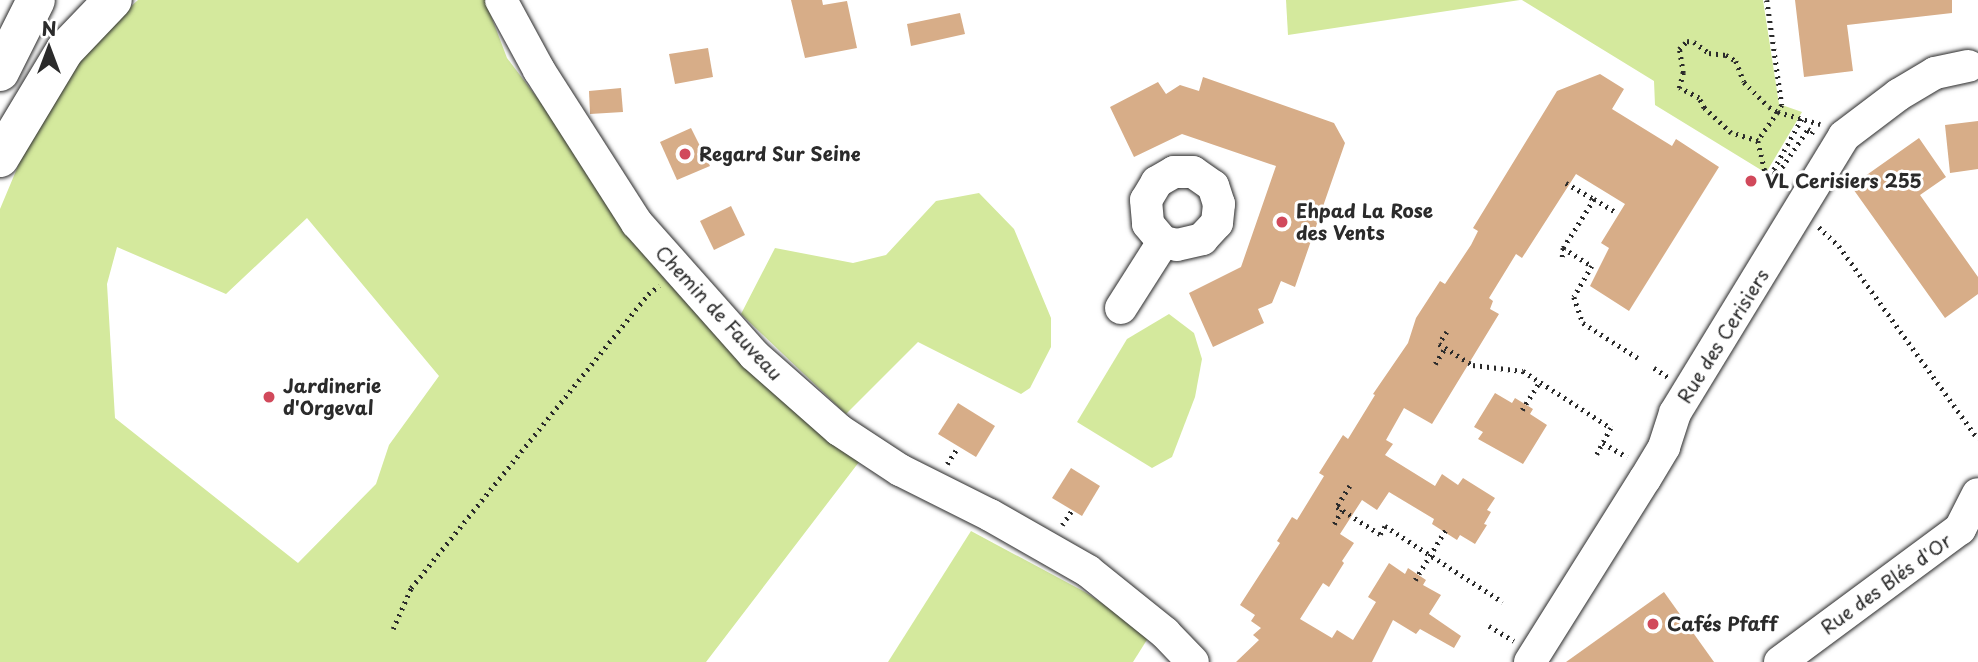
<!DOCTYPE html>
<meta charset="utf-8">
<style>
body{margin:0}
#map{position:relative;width:1978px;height:662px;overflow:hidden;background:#fff;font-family:"Playpen Sans",sans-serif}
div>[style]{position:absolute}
.green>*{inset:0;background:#d4e99d}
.building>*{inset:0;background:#d7ad88}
.path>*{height:4.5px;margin-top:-2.25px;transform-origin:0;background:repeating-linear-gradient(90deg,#2b2b2b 0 2px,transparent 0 7px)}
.roads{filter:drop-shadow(0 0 2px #2b2b2b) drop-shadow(0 0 2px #2b2b2b)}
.minor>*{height:32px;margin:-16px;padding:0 16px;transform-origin:16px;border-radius:16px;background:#fff}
.major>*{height:38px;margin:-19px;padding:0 19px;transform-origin:19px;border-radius:19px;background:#fff}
.dots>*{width:19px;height:19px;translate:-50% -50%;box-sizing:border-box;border:4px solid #fff;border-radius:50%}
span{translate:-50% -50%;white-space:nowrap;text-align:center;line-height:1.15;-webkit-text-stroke:6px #fff;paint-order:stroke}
.poi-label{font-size:19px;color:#2b2b2b;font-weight:700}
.left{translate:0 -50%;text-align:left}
.street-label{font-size:19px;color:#2b2b2b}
.north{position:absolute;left:14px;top:14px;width:70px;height:70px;-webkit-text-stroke:5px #fff;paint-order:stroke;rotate:0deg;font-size:19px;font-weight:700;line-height:28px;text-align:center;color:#2b2b2b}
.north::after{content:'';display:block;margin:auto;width:24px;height:32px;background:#2b2b2b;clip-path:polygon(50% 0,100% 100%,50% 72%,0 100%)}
</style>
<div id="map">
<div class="green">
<i style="clip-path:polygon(evenodd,138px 0,485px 0,507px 58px,591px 169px,666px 281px,829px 422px,859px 462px,706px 662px,0 662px,0 209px,26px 147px,81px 52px,138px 0,307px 218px,439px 376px,389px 445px,376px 484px,298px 563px,115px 418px,107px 284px,117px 247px,226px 294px,307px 218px)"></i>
<i style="clip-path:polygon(1286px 0,1520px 0,1288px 35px)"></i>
<i style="clip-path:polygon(1522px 0,1763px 0,1779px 104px,1802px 112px,1766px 173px,1655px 105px,1654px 81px)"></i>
<i style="clip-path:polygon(979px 193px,1014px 229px,1051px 318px,1051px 347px,1030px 388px,1021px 394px,918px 342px,846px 414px,741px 314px,775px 248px,853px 263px,886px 255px,936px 201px)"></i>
<i style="clip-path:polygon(1169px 314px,1194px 333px,1202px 359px,1195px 397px,1172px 457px,1152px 468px,1077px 422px,1127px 339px)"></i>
<i style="clip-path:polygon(971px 531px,1085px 592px,1150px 635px,1133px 662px,888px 662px)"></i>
</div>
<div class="building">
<i style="clip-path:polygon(791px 0,822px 0,823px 5px,847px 1px,857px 48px,805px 58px)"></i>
<i style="clip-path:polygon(1795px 0,1952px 0,1952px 13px,1847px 25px,1853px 71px,1804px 77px)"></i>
<i style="clip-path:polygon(960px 13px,965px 34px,911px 46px,907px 24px)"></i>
<i style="clip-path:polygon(708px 48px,713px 77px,675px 84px,669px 54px)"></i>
<i style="clip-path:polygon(1600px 74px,1624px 89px,1612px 109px,1672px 146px,1676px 139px,1719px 167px,1629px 311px,1590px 286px,1609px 248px,1601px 243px,1625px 204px,1576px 174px,1522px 258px,1516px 254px,1489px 298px,1493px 301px,1490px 309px,1499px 314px,1432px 424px,1404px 408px,1386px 440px,1393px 444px,1385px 455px,1435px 486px,1442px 474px,1458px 485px,1463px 478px,1495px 498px,1487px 510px,1491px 512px,1484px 524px,1487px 525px,1475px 544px,1460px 535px,1457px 540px,1432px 524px,1434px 519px,1389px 492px,1377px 510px,1362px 500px,1340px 534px,1354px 543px,1342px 561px,1344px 563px,1329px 587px,1323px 583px,1300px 619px,1332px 638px,1337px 630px,1353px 640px,1376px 602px,1368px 597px,1389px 563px,1405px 574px,1408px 568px,1426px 580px,1423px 585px,1441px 595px,1429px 614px,1461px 636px,1454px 648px,1420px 629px,1416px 634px,1393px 620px,1372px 662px,1236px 662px,1259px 640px,1253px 635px,1261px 628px,1251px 621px,1255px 615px,1240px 605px,1280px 543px,1277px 541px,1292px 517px,1297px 520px,1324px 476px,1319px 473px,1343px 435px,1348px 439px,1375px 395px,1373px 394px,1408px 343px,1416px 318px,1440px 281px,1445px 284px,1471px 245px,1478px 231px,1473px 228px,1557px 91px)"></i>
<i style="clip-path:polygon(1203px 77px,1334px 123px,1345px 143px,1295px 287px,1281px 281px,1272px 303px,1258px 309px,1264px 323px,1213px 347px,1189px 293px,1241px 267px,1276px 166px,1182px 134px,1134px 157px,1110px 107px,1158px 82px,1166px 94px,1180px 85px,1199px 91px)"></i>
<i style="clip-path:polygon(621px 88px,623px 112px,590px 114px,589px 91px)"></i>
<i style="clip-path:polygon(1978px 121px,1978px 169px,1950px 173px,1945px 125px)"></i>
<i style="clip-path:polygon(691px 128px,710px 166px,677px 180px,660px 142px)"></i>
<i style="clip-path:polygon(1919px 138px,1946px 177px,1920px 195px,1978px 277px,1978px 294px,1945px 318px,1851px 186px)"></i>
<i style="clip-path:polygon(731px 206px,745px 235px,714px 250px,700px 221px)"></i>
<i style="clip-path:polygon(1495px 393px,1512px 403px,1515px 398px,1533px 409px,1530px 414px,1547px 425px,1523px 464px,1478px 439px,1483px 432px,1474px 427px)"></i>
<i style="clip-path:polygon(958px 403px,995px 426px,976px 457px,938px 434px)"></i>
<i style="clip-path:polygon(1071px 468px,1100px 486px,1082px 516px,1052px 498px)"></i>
<i style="clip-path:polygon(1664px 592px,1714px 662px,1566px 662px)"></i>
</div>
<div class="path">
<i style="left:1767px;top:0;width:106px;rotate:81.9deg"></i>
<i style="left:1782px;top:105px;width:8px;rotate:120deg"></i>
<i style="left:1778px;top:112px;width:35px;rotate:125deg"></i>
<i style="left:1758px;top:141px;width:28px;rotate:-163deg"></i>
<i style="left:1731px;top:133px;width:37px;rotate:-137deg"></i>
<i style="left:1704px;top:108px;width:11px;rotate:-117deg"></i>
<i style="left:1699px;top:98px;width:22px;rotate:-153deg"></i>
<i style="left:1679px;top:88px;width:16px;rotate:-75deg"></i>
<i style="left:1683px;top:73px;width:24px;rotate:-99deg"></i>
<i style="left:1679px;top:49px;width:11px;rotate:-45deg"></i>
<i style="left:1687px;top:41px;width:7px;rotate:8deg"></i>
<i style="left:1694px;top:42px;width:19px;rotate:36deg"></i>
<i style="left:1709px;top:53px;width:17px;rotate:7deg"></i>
<i style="left:1726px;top:55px;width:12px;rotate:31deg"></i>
<i style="left:1736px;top:61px;width:22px;rotate:69deg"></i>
<i style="left:1744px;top:82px;width:35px;rotate:45deg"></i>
<i style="left:1769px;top:107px;width:10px;rotate:29deg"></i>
<i style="left:1778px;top:112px;width:44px;rotate:15.9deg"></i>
<i style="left:1802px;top:119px;width:58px;rotate:118.8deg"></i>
<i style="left:1774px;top:170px;width:5px;rotate:37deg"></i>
<i style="left:1778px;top:173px;width:53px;rotate:-55.7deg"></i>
<i style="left:1808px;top:129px;width:6px;rotate:31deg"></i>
<i style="left:1813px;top:132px;width:4px;rotate:124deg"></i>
<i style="left:1758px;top:141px;width:31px;rotate:77deg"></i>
<i style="left:1765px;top:171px;width:25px;rotate:32deg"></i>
<i style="left:1566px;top:183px;width:32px;rotate:30deg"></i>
<i style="left:1819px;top:227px;width:28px;rotate:44deg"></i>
<i style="left:1839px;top:246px;width:238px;rotate:54.2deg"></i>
<i style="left:1563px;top:248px;width:34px;rotate:32deg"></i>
<i style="left:1592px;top:266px;width:36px;rotate:120deg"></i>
<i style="left:1574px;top:297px;width:28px;rotate:71deg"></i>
<i style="left:1583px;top:323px;width:65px;rotate:32.5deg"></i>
<i style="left:1562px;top:257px;width:9px;rotate:-84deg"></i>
<i style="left:1563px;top:248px;width:58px;rotate:-57.7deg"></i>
<i style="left:1594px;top:199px;width:27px;rotate:31deg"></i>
<i style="left:1447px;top:332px;width:14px;rotate:124deg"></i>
<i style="left:1439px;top:344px;width:40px;rotate:32deg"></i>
<i style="left:1473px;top:365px;width:50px;rotate:6.8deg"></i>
<i style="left:1523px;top:371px;width:105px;rotate:32.9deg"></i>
<i style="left:1611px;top:428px;width:30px;rotate:118deg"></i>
<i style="left:1435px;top:364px;width:19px;rotate:-58deg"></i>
<i style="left:1654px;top:368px;width:17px;rotate:33deg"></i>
<i style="left:1522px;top:410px;width:34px;rotate:-58deg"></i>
<i style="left:1603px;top:443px;width:28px;rotate:30deg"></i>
<i style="left:947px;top:464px;width:20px;rotate:-57deg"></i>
<i style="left:1350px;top:486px;width:25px;rotate:122deg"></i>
<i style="left:1337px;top:507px;width:51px;rotate:32.1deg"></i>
<i style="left:1380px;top:534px;width:9px;rotate:-58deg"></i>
<i style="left:1385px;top:526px;width:140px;rotate:32.8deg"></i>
<i style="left:1334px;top:524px;width:16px;rotate:-60deg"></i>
<i style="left:1062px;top:525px;width:18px;rotate:-56deg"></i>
<i style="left:1415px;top:580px;width:60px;rotate:-58.7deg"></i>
<i style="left:1489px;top:626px;width:29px;rotate:31deg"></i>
<i style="left:393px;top:629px;width:45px;rotate:-66.3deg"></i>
<i style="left:411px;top:588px;width:378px;rotate:-51.1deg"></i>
<i style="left:648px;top:294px;width:14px;rotate:-36deg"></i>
</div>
<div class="roads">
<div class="minor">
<i style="left:501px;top:0;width:80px;rotate:61.5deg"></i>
<i style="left:539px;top:70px;width:182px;rotate:57.4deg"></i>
<i style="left:637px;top:223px;width:176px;rotate:48.4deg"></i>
<i style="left:754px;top:355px;width:113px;rotate:41.4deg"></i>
<i style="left:839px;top:430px;width:73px;rotate:33.3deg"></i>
<i style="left:900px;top:470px;width:101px;rotate:26.6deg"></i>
<i style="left:990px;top:515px;width:113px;rotate:29.7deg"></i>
<i style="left:1088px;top:571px;width:99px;rotate:38.8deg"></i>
<i style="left:1165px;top:633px;width:40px;rotate:46deg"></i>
<i style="left:1121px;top:308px;width:78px;rotate:-57.5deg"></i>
<i style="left:1163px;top:242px;width:14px;rotate:12deg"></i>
<i style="left:1177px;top:245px;width:26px;rotate:-13deg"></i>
<i style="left:1202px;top:239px;width:22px;rotate:-47deg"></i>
<i style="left:1217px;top:223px;width:19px;rotate:-84deg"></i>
<i style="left:1219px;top:204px;width:19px;rotate:-108deg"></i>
<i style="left:1213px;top:186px;width:24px;rotate:-145deg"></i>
<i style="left:1193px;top:172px;width:19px;rotate:180deg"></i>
<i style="left:1174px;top:172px;width:20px;rotate:150deg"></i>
<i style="left:1157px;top:182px;width:21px;rotate:121deg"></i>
<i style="left:1146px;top:200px;width:24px;rotate:85deg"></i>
<i style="left:1148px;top:224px;width:23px;rotate:50deg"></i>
<i style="left:1530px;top:662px;width:216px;rotate:-57.9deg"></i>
<i style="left:1645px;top:479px;width:37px;rotate:-59deg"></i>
<i style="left:1664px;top:447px;width:36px;rotate:-72deg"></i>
<i style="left:1675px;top:413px;width:324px;rotate:-58.6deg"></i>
<i style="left:1844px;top:136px;width:68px;rotate:-37.2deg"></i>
<i style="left:1898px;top:95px;width:43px;rotate:-30.7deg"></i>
<i style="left:1935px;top:73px;width:34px;rotate:-12deg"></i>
<i style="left:1780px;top:662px;width:224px;rotate:-36.5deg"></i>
<i style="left:1960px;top:529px;width:39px;rotate:-63deg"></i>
</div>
<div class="major">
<i style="left:0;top:72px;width:80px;rotate:-63.4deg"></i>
<i style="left:0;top:158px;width:126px;rotate:-59deg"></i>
<i style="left:65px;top:50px;width:69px;rotate:-46.2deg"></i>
</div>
</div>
<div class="dots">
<i style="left:685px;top:154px;background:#d1495b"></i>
<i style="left:1751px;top:181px;background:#d1495b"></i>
<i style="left:1282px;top:222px;background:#d1495b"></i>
<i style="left:269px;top:397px;background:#d1495b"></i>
<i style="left:1653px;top:624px;background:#d1495b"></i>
</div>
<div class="poi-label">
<span class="left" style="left:699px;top:154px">Regard Sur Seine</span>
<span class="left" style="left:1765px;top:181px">VL Cerisiers 255</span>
<span class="left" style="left:1296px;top:222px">Ehpad La Rose<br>des Vents</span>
<span class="left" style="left:283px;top:397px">Jardinerie<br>d'Orgeval</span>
<span class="left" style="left:1667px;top:624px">Cafés Pfaff</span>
</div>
<div class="street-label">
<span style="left:719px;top:313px;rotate:47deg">Chemin de Fauveau</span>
<span style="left:1723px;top:336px;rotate:-58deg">Rue des Cerisiers</span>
<span style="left:1886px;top:584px;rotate:-36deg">Rue des Blés d'Or</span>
</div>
<div class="north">N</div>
</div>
